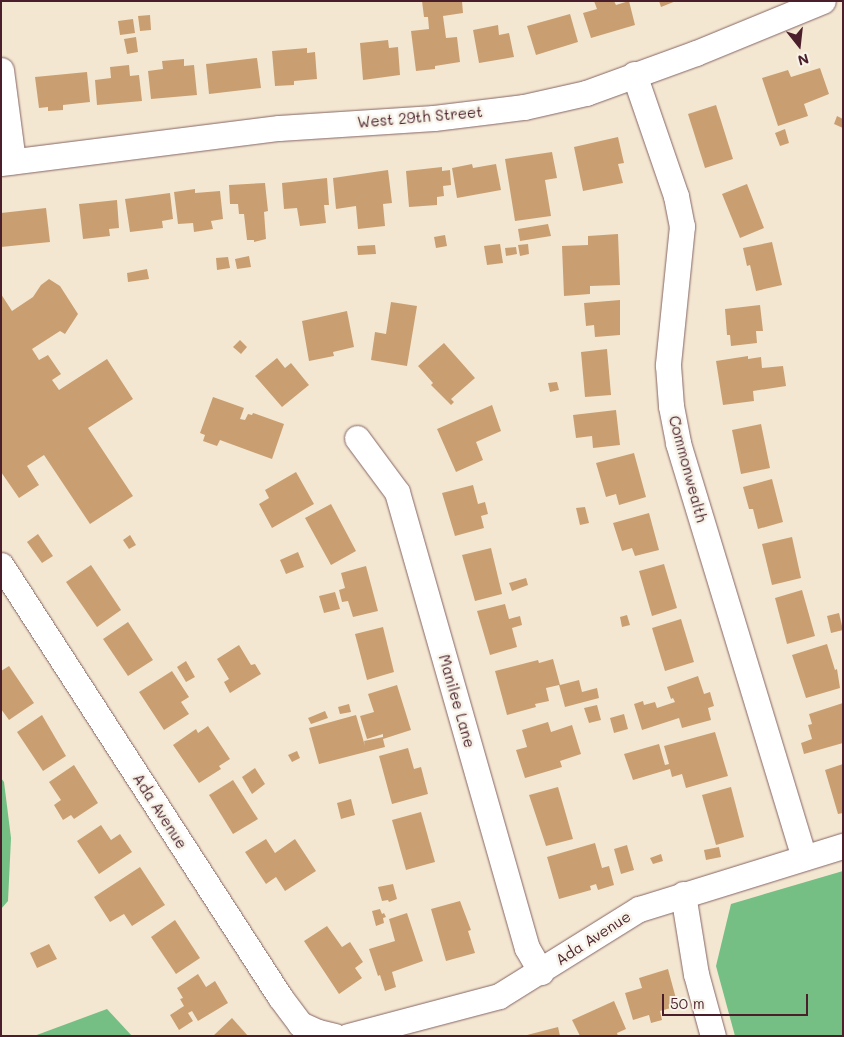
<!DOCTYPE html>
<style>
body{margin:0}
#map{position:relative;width:844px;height:1037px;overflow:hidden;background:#f4e7d1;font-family:Mali,sans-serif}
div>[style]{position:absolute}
.forest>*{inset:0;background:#75be84}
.building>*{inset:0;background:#c99f72}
.roads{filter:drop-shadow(0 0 1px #866565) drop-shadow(0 0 1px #866565)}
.minor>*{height:25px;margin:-12.5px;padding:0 12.5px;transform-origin:12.5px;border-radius:12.5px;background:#fff}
span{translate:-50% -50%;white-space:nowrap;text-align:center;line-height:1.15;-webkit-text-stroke:5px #f7f3e8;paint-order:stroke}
.street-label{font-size:15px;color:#4a1f2b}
.frame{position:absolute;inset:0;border:2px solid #4a1f2b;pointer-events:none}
.north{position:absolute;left:774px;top:20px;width:50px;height:50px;-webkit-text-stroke:4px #f7f3e8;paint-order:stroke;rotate:164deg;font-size:14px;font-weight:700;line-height:20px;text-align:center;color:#4a1f2b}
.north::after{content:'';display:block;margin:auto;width:18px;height:22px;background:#4a1f2b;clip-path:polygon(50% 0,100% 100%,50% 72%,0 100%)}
.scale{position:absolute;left:662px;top:994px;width:146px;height:22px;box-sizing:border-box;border:2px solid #4a1f2b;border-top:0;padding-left:6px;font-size:15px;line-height:18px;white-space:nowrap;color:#4a1f2b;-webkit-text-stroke:4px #f7f3e8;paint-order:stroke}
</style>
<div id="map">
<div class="forest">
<i style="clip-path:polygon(1px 778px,4px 782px,11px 838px,8px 901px,1px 909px)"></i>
<i style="clip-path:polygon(843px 871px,843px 1036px,735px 1036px,716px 966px,731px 904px)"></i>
<i style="clip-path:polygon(107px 1009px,132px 1036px,34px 1036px)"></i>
</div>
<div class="building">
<i style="clip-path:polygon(422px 1px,462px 1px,463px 13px,443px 16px,446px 38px,457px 37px,460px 62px,435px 66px,435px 69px,416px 71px,411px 31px,429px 29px,428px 17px,424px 17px)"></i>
<i style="clip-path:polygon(594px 1px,614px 1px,616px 5px,629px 1px,635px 25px,591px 38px,583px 13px,597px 9px)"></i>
<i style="clip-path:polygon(659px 1px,676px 1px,661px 7px)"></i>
<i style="clip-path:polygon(570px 14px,578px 42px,536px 55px,527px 26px)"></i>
<i style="clip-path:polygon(150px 15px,151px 30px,140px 31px,138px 16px)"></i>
<i style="clip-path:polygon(133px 19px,135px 33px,120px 35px,118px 21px)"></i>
<i style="clip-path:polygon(498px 25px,499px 35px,509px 33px,514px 57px,479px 63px,473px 30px)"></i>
<i style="clip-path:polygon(136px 37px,138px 52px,127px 54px,124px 39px)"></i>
<i style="clip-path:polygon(388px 40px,389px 48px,398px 47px,400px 75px,363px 80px,360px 43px)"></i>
<i style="clip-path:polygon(307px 48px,307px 53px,315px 52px,317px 79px,294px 81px,294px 85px,275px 86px,272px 51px)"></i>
<i style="clip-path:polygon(257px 58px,261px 88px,209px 94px,206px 64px)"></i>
<i style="clip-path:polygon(184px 59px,184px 66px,194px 65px,197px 95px,151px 99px,148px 71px,163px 69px,162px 61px)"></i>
<i style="clip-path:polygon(129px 65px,130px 76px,139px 75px,142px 101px,97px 105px,95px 80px,111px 78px,110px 67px)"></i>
<i style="clip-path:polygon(820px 68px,829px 94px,804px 104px,808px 116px,778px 126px,762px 78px,788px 70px,791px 77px)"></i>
<i style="clip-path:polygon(87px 72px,90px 102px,63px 105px,63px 110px,48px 111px,48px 107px,39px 108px,35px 77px)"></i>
<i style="clip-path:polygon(716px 105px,733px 159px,705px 168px,688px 114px)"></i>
<i style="clip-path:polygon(837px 116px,843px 119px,843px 128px,834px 124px)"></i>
<i style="clip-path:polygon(785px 129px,789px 143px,780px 146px,775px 133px)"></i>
<i style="clip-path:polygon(618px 137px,624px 163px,618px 164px,623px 183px,583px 191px,574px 147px)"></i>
<i style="clip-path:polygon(552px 152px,557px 178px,545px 180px,551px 216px,515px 221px,505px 159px)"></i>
<i style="clip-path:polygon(472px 164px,473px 168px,496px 164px,501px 190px,457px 198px,452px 168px)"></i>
<i style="clip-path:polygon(442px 167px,442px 171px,450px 170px,451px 185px,443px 186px,444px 196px,437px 197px,437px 205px,409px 207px,406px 171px)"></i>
<i style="clip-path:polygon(388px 170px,392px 203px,383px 204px,385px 226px,358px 229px,356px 206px,336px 209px,333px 178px)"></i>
<i style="clip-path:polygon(327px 178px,329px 205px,324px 205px,326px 223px,300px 226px,297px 208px,284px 209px,282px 183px)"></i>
<i style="clip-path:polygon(265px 183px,268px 211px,264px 212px,266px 239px,254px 242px,254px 240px,247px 240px,244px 214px,239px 214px,238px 204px,230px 204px,229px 185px)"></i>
<i style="clip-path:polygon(747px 184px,764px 228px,740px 238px,722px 194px)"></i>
<i style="clip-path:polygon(195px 189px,195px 193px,220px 191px,223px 219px,211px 221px,213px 229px,194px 232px,193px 223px,178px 224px,174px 192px)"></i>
<i style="clip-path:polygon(170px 193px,173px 219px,162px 221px,163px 228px,130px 232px,125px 199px)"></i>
<i style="clip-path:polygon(117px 200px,119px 228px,109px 229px,110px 236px,83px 239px,79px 204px)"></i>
<i style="clip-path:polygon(46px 208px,50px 242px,1px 247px,1px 213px)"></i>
<i style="clip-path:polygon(548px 224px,551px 236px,520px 241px,518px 229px)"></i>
<i style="clip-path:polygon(618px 234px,620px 285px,590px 286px,590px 294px,564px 296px,562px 246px,588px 245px,588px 236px)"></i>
<i style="clip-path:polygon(445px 235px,447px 246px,436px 248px,434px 237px)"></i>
<i style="clip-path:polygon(772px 242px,782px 285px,756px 291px,750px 265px,747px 266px,743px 248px)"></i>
<i style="clip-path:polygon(500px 244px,503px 263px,487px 265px,484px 246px)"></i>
<i style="clip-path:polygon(528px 244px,529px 254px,520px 256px,518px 245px)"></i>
<i style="clip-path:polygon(375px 245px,376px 254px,358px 255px,357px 246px)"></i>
<i style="clip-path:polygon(516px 247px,517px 254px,506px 256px,505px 248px)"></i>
<i style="clip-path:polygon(249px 256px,251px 267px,237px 269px,235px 259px)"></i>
<i style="clip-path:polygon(228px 257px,230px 268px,217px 270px,216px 258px)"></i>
<i style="clip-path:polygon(147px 269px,149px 279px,128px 282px,127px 273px)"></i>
<i style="clip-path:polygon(49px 279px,60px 286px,78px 314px,65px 334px,60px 331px,32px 349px,39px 360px,48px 355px,61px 374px,52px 380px,59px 390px,107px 359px,133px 399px,88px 428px,133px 496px,90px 524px,44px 455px,27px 466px,39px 485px,19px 498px,1px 472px,1px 294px,12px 311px,33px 297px,41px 285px)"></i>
<i style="clip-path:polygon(620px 300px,620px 335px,595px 337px,594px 325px,586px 326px,584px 303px)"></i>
<i style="clip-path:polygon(391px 302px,417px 306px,407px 366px,371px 360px,375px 332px,386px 334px)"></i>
<i style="clip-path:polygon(760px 305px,763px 331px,756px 331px,757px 343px,731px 346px,730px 335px,727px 335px,725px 309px)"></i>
<i style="clip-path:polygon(347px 311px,354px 347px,333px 352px,334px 356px,309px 361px,302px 321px)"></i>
<i style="clip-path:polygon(240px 340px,247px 347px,241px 354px,233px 347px)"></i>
<i style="clip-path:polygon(444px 343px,475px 378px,451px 399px,454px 402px,451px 405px,431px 385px,433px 383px,418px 366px)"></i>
<i style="clip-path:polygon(607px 349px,611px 395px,585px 397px,581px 352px)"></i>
<i style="clip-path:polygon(748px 356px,748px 359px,761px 357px,762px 368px,783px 366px,786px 386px,753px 391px,754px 401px,723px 405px,716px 361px)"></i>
<i style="clip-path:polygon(277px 358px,285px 368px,291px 363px,309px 385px,282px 407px,255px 376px)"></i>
<i style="clip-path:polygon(557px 382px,559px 390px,550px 392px,548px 383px)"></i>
<i style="clip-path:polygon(213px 397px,244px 408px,240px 419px,245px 420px,248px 414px,252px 415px,253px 413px,284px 424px,272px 459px,220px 440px,217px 446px,203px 441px,205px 435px,200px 433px)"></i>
<i style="clip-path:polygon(492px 405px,501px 431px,476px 442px,483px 460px,456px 472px,437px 429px)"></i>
<i style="clip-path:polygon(616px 410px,620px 445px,593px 448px,592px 436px,576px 438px,573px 415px)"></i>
<i style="clip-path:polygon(761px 424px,770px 468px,741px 474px,732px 430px)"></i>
<i style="clip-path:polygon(634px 453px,646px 497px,619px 505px,616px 494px,606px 497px,596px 463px)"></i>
<i style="clip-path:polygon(296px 472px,314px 504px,272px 528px,259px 504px,269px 498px,265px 490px)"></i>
<i style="clip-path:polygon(772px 479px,783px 522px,758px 529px,753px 509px,749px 509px,743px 487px)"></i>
<i style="clip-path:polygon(473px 485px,478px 504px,485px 502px,488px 514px,481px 516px,484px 528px,455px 536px,442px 493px)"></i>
<i style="clip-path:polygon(331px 504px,356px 551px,331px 565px,305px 518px)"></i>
<i style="clip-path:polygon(585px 507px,589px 523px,580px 525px,576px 508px)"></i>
<i style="clip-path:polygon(649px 513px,659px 550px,635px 556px,632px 548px,622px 551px,613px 523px)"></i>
<i style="clip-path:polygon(38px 534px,53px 556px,42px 563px,27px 542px)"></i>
<i style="clip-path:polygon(130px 535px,136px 545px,129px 549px,123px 540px)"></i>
<i style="clip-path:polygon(792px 537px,801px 578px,772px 585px,762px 544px)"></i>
<i style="clip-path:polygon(491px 548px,502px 594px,475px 601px,462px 555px)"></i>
<i style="clip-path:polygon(298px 552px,304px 567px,286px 574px,280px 560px)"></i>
<i style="clip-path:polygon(664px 564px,677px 608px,652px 616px,639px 571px)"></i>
<i style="clip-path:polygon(91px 565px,121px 610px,97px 627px,66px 582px)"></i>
<i style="clip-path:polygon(366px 566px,378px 611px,353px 617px,348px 601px,342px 602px,339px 590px,345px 588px,341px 573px)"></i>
<i style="clip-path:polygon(526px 578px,528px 585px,512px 591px,509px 583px)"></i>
<i style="clip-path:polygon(802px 590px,815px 636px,787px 644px,775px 598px)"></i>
<i style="clip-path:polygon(335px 592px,340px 609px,324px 613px,319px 596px)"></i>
<i style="clip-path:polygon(505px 604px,509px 619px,520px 616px,522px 625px,512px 628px,517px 647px,490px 655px,477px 611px)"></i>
<i style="clip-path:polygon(839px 613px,843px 630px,831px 633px,827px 616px)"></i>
<i style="clip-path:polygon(627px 615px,630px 625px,622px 627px,620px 617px)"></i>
<i style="clip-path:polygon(681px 619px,694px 662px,665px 671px,652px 628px)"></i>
<i style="clip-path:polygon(128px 622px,153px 660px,128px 676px,103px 639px)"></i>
<i style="clip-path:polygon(383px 627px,394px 672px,367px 680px,355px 634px)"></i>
<i style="clip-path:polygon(827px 644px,835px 670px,837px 669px,840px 688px,806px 698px,792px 655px)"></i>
<i style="clip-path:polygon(239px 645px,251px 665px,255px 664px,261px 674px,230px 693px,224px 682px,229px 679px,217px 659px)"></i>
<i style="clip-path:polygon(553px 659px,560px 685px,579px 680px,582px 692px,597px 688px,599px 698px,565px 707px,559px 685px,546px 688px,549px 701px,535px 704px,536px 707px,507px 715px,495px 671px,538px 660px,539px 663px)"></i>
<i style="clip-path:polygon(186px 661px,195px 677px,186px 682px,177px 667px)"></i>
<i style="clip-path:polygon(9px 666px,34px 703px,9px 720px,1px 709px,1px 671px)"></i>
<i style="clip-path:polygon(172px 671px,189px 697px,181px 702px,189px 714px,164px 730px,139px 692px)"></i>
<i style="clip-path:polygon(698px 676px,704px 694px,710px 692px,714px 706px,708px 708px,711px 720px,682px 728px,679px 718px,642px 730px,634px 704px,643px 701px,644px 705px,655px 702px,657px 708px,675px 702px,673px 698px,671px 699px,667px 687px)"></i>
<i style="clip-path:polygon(397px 685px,411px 730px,383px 739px,385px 747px,319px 764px,309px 728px,356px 715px,365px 746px,364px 741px,383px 737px,383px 734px,367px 739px,360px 716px,374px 712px,368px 694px)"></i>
<i style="clip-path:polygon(843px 703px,843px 743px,804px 754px,801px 743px,812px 739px,808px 725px,812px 724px,809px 714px)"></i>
<i style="clip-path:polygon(349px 704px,351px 712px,340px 714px,338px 707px)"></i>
<i style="clip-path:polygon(597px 705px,601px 720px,589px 723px,584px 708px)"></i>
<i style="clip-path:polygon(325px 711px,328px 718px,311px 724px,308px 718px)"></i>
<i style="clip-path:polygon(624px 714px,628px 729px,614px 733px,610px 718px)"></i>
<i style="clip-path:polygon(42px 715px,66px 756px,43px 771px,17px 732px)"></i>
<i style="clip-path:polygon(548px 722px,551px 732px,572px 725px,581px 754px,560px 761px,562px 767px,525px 778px,516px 750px,527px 747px,522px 730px)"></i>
<i style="clip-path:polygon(208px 726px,230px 759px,219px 766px,221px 769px,199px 783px,173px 745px,196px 729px,198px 733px)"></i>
<i style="clip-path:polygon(715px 732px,728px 776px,686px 788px,682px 774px,672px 777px,670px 769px,633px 780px,624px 754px,659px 744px,665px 765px,669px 764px,664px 746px)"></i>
<i style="clip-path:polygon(408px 748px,414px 769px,421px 767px,428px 794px,392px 804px,379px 756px)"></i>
<i style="clip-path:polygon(297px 751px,300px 758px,292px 762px,288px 755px)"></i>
<i style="clip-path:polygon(843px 764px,843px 813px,838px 814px,825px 770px)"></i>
<i style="clip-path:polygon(74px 765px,98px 803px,74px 819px,71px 815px,63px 820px,54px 805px,61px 800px,49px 782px)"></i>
<i style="clip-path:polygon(255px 768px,265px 784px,252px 794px,242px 777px)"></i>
<i style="clip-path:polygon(233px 780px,258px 819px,233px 834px,209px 795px)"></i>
<i style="clip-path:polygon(558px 787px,573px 839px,546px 846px,529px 795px)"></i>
<i style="clip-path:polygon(731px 787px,744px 837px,716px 845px,702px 795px)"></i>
<i style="clip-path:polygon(351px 799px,355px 815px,341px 819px,337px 803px)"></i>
<i style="clip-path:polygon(421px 812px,435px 862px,406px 870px,392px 820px)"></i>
<i style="clip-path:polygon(101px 825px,111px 840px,120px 834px,132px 852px,99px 874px,77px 841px)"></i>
<i style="clip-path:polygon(266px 839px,275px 853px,295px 839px,316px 871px,285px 891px,276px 877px,266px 884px,245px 852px)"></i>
<i style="clip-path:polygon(595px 843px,602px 868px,609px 866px,614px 885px,598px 890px,596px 884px,590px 886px,591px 890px,559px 899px,547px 857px)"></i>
<i style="clip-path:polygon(627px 845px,634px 870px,621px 874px,614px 849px)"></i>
<i style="clip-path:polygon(719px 847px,721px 857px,706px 860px,704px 850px)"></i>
<i style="clip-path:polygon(661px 854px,663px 861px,653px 864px,650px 858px)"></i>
<i style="clip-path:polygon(140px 867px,165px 905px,132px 926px,124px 914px,110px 922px,94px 897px)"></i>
<i style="clip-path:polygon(393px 884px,397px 899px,389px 902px,388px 900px,382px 901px,378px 887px)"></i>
<i style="clip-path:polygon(460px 901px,471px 930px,468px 931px,475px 953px,446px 961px,431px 909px)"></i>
<i style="clip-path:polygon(380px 909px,382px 914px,384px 913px,386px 917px,383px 918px,384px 923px,376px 926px,372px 911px)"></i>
<i style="clip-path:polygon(407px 913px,423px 961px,392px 972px,396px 987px,385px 991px,380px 975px,378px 976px,369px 949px,395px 941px,389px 919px)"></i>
<i style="clip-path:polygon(175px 920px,200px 958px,176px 974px,151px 937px)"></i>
<i style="clip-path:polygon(327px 926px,342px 947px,350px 942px,363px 962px,355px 968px,362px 978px,339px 994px,304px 941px)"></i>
<i style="clip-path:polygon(49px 944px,57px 959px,37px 968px,30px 953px)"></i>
<i style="clip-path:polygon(668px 969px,678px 1006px,660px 1011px,662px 1020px,651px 1023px,649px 1015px,633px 1020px,625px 993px,642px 988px,639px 978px)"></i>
<i style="clip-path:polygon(198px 974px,206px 987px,215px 981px,228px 1003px,198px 1021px,192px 1011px,188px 1013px,193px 1021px,179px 1030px,170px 1015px,184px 1006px,180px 999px,183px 998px,177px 988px)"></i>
<i style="clip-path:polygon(614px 1001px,626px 1029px,617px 1033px,618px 1036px,580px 1036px,572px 1020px)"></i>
<i style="clip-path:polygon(232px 1018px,248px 1036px,213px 1036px)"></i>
<i style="clip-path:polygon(558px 1027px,560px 1036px,527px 1036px,527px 1035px)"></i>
</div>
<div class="roads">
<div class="minor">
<i style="left:1px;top:70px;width:92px;rotate:82.5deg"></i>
<i style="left:634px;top:74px;width:129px;rotate:71deg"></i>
<i style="left:676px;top:196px;width:31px;rotate:79deg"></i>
<i style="left:682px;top:226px;width:140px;rotate:95.8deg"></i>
<i style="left:668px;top:365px;width:41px;rotate:85.8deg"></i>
<i style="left:671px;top:406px;width:38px;rotate:79deg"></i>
<i style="left:678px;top:443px;width:433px;rotate:73.1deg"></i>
<i style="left:1px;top:163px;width:280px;rotate:-7.2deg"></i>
<i style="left:279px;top:128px;width:155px;rotate:-3.7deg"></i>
<i style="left:434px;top:118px;width:91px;rotate:-7deg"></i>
<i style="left:524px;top:107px;width:64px;rotate:-12.7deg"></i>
<i style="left:586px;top:93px;width:117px;rotate:-20deg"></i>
<i style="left:696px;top:53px;width:137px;rotate:-22.3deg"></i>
<i style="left:357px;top:438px;width:67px;rotate:53.5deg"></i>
<i style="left:397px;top:492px;width:474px;rotate:74.1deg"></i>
<i style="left:527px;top:948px;width:28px;rotate:60deg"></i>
<i style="left:1px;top:565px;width:514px;rotate:57.14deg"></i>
<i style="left:280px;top:997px;width:34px;rotate:53deg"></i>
<i style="left:300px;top:1024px;width:20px;rotate:24deg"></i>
<i style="left:318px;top:1032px;width:17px;rotate:13deg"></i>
<i style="left:683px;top:894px;width:81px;rotate:80.8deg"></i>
<i style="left:696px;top:974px;width:64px;rotate:74.7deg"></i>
<i style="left:348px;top:1036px;width:156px;rotate:-14.8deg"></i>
<i style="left:499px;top:996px;width:165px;rotate:-31.9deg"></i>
<i style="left:639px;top:909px;width:214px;rotate:-17.2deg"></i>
</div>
</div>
<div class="street-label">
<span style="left:420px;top:117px;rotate:-5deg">West 29th Street</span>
<span style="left:688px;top:469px;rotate:75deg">Commonwealth</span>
<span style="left:457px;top:701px;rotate:74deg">Manilee Lane</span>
<span style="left:160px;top:811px;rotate:57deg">Ada Avenue</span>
<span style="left:593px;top:938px;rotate:-33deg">Ada Avenue</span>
</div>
<div class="frame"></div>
<div class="north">N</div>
<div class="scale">50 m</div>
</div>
